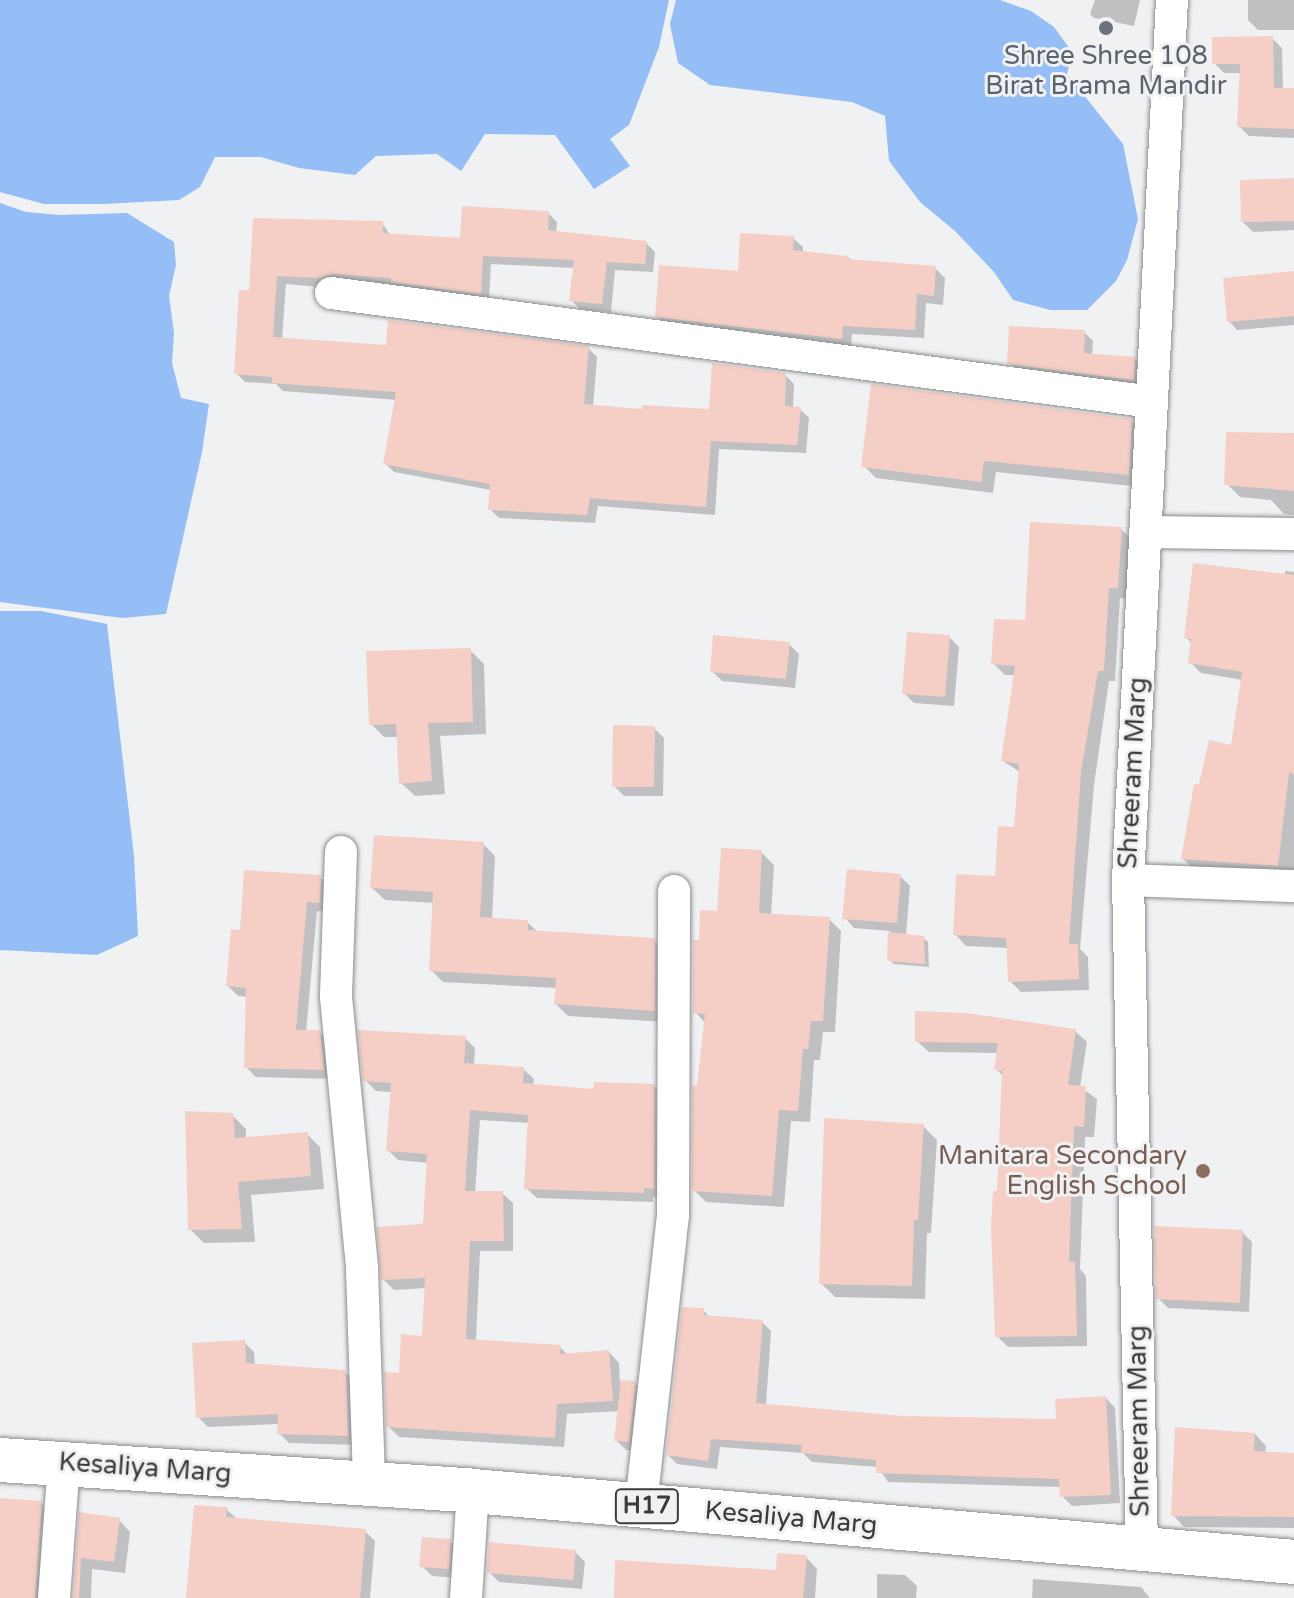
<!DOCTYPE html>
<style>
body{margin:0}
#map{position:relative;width:1294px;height:1598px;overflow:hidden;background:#f0f1f3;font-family:"Varela Round",sans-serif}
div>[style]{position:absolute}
.water>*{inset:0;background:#94bef5}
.shadow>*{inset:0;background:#0003}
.building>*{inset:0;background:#f5cfc5}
.roads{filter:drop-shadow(0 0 2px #8d8d90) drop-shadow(0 0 2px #8d8d90)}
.street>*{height:32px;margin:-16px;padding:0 16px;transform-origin:16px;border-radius:16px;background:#fff}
.primary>*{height:44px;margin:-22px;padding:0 22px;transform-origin:22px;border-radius:22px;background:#fff}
.dots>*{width:22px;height:22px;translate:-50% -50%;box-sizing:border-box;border:4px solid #f0f1f3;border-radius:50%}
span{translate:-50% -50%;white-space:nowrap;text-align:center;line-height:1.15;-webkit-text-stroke:6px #f0f1f3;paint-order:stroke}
.shield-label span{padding:2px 6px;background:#f0f1f3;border:2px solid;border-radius:6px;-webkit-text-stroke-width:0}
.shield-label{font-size:24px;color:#3b3b3c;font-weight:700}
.worship-label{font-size:26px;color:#5b616d}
.street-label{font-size:26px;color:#3b3b3c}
.education-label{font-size:26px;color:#785e54}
.right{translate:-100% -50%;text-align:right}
</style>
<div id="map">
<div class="water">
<i style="clip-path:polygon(0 0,669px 0,659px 47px,629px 125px,610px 139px,630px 166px,594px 189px,555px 135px,485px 134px,461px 171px,437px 154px,376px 156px,355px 175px,299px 168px,261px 157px,215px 157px,200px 187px,179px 200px,103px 204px,44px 204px,0 192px)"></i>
<i style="clip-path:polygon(676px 0,1000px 0,1031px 11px,1054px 27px,1073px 53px,1067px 74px,1123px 144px,1138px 219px,1127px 260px,1116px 281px,1087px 310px,1050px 310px,1013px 300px,994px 272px,955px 231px,920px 202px,889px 161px,885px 116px,852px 102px,710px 85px,678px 63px,670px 24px)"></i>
<i style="clip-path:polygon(0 203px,26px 212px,60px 215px,127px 213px,174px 242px,176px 265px,169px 296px,174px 333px,172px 363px,181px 398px,209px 404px,202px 452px,166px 614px,122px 618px,0 602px)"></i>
<i style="clip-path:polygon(0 611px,41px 611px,107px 624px,134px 856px,138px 936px,97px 955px,0 950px)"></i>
</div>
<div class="shadow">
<i style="clip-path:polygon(1095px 0,1140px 0,1134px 26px,1094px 18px,1090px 14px)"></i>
<i style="clip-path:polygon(1248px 0,1294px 0,1294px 30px,1258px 30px,1248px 20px)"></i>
<i style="clip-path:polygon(1272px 38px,1282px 48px,1283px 90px,1294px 90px,1294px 138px,1249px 136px,1239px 126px,1241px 73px,1224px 73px,1214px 63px)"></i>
<i style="clip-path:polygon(1294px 180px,1294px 230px,1253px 232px,1243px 222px)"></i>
<i style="clip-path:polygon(548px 213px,557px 222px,556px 233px,646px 243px,655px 252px,653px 272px,615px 270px,611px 312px,580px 309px,571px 300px,575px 268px,491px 264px,489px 302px,286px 284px,282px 339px,387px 348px,588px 348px,597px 357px,593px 407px,644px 412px,711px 411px,785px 375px,794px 384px,793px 408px,800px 409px,809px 418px,806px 453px,719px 449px,715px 515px,598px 506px,595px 523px,499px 518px,490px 509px,491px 490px,394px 472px,385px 463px,397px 400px,283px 391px,276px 384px,245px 382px,236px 373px,251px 293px,255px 220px,382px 223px,391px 236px,462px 240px)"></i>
<i style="clip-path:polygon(793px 238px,803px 247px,803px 253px,848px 257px,852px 262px,935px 268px,945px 278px,943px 305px,926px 303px,924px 338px,852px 334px,851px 347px,667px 326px,657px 316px,740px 273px)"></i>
<i style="clip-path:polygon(1294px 273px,1294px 325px,1237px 330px,1229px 321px)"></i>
<i style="clip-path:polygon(1084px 332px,1093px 341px,1092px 356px,1134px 358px,1143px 367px,1142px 388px,1018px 371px,1009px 363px)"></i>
<i style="clip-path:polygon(1131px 420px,1144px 433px,1141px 487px,996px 472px,993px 493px,876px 478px,864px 466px)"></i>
<i style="clip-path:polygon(1294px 435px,1294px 515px,1284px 514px,1271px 500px,1240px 497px,1227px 484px)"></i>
<i style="clip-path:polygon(1121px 529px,1132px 540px,1129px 599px,1120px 598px,1115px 681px,1109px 681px,1094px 785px,1080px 949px,1088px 957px,1089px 990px,1021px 992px,1010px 981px,1009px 948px,966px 946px,955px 934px,997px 878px,1016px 829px,1020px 772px,1003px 761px,1015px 675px,1005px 675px,994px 664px,1027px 622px)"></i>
<i style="clip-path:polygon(1285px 571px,1294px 572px,1294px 878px,1194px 869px,1183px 859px,1201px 787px,1233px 747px,1243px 680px,1201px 673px,1190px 662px,1192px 644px,1186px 637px,1285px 576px)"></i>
<i style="clip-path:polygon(949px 637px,959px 647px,954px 706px,914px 703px,904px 693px)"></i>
<i style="clip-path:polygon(789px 644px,799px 654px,795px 688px,722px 681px,712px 671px)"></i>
<i style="clip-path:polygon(470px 650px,484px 664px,486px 734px,440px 736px,445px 794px,415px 796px,401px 783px,398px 737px,384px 737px,371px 724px)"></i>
<i style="clip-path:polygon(654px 728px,664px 738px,663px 796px,624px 796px,614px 786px)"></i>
<i style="clip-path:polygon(483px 844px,495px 856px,492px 920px,527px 922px,539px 933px,654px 940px,666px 952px,666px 1022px,568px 1016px,556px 1004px,557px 988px,443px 982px,431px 970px,435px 903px,385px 900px,372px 888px)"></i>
<i style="clip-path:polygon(761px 852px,774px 865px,771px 916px,829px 919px,841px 931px,835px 1032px,823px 1032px,820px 1060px,814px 1060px,810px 1122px,791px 1121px,784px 1207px,706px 1202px,694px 1190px,706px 1024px,695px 1012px,700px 942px)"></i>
<i style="clip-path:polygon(900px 876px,910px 886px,906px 936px,923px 938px,928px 942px,929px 967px,894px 964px,889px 960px,890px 931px,854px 928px,845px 918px)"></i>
<i style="clip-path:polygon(320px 877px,330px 887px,329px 912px,317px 911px,306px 1032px,319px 1032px,329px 1042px,333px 1079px,256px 1077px,246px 1067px,248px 997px,238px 996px,228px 986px)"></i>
<i style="clip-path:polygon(1075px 1031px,1087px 1042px,1080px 1087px,1097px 1099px,1094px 1137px,1085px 1137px,1080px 1269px,1086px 1276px,1087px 1346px,1008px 1347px,997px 1336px,1004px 1077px,996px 1069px,999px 1053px,929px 1052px,917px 1041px)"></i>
<i style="clip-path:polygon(465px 1038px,475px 1048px,474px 1065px,523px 1069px,534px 1079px,533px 1086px,595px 1091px,654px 1086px,664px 1097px,664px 1198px,653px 1197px,653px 1202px,537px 1198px,526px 1188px,530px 1123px,480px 1120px,475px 1193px,502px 1193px,513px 1203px,513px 1251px,480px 1251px,476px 1341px,560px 1347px,568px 1355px,609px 1352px,619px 1363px,620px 1382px,635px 1383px,645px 1393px,638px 1451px,626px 1450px,616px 1440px,619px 1411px,567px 1414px,564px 1447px,399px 1437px,388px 1426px,401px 1375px,424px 1338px,426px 1288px,394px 1290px,383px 1279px,425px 1226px,429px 1163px,398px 1160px,388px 1150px,392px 1092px,376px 1091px,365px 1080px)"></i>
<i style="clip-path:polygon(232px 1115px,246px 1129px,246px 1139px,307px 1134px,320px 1147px,324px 1189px,251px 1195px,255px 1242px,204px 1243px,190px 1229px)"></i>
<i style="clip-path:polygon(923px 1126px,937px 1140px,931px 1233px,927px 1233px,925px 1299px,835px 1297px,821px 1283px)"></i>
<i style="clip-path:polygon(1242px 1232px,1252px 1242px,1249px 1312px,1168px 1308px,1158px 1298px)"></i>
<i style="clip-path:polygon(703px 1310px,711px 1318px,762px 1322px,771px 1331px,766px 1406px,903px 1418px,1059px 1421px,1106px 1398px,1115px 1408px,1120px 1503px,1072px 1506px,1062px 1496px,1062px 1487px,888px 1482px,878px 1467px,812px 1462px,803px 1453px,720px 1447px,717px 1469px,677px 1464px,668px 1455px)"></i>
<i style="clip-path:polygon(244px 1342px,254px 1352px,255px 1366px,345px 1372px,355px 1382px,358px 1445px,289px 1443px,279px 1433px,279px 1424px,208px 1427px,198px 1417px)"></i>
<i style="clip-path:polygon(1255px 1434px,1266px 1446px,1265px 1454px,1294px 1455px,1294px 1528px,1184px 1527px,1173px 1515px)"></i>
<i style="clip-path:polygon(0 1501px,41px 1503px,53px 1515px,47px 1598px,0 1598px)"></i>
<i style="clip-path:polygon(226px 1509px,238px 1520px,365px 1531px,375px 1541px,370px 1598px,220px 1598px)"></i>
<i style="clip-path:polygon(81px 1515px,119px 1520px,130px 1532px,125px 1573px,92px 1569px,91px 1598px,75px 1598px)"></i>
<i style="clip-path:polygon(450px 1541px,460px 1551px,458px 1578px,432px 1576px,422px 1566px)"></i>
<i style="clip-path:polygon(575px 1552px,585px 1562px,582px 1589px,499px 1582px,489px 1572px)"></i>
<i style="clip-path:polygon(806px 1557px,817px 1569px,815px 1598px,616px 1598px,777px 1572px)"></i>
<i style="clip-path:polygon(877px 1574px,905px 1575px,917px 1586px,916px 1598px,877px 1598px)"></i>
<i style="clip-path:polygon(1033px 1579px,1141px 1587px,1150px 1598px,1032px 1598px)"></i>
</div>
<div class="building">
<i style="clip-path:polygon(1273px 36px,1274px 88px,1294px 88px,1294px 129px,1237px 127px,1240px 64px,1212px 64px,1212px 37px)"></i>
<i style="clip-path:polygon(1294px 178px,1294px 221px,1241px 222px,1240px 180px)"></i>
<i style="clip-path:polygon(462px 206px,549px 211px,548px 230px,647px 241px,645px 264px,607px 262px,602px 304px,569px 301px,574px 260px,483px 256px,481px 294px,391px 282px,391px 278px,334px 274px,320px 278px,277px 276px,273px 337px,386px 345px,388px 320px,589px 346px,584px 404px,642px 409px,642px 405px,709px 409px,712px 363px,786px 373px,785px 406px,801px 407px,797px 445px,711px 441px,706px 507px,590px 498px,587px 515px,488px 510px,490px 484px,383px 464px,396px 392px,272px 383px,272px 377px,234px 374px,239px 290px,249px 290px,253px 218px,383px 221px,383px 233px,460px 238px)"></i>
<i style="clip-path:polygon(740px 233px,794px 236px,793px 250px,848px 256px,848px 259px,936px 266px,934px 296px,917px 294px,915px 330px,843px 326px,842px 339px,655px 317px,659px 265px,738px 271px)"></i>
<i style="clip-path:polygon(1294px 271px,1294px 316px,1227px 322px,1223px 278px)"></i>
<i style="clip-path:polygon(1009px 326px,1085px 330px,1084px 353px,1135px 357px,1134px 380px,1007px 364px)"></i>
<i style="clip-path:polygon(871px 384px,1132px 419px,1129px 475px,984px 461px,981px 482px,861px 467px)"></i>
<i style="clip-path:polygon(1226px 432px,1294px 433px,1294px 491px,1224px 485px)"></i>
<i style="clip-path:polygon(1030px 522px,1122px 527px,1118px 588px,1109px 588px,1104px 671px,1098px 671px,1081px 772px,1069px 944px,1078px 944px,1079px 979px,1008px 982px,1006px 938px,953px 935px,956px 874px,995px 876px,998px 826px,1014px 827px,1019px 764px,1001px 761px,1015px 666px,991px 664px,994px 619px,1025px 620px)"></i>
<i style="clip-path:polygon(1193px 563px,1294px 575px,1294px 774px,1289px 773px,1278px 866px,1181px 859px,1194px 784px,1199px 784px,1209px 740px,1231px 745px,1242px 672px,1188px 663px,1191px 639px,1184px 638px)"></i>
<i style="clip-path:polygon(907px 632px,950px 635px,945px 697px,902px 694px)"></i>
<i style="clip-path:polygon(713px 635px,790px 642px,786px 679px,710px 672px)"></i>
<i style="clip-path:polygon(471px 648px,473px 722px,428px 723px,432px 781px,399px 784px,396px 724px,369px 725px,366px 651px)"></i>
<i style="clip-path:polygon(613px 725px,655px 726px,654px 787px,612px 787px)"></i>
<i style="clip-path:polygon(374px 835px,484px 842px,480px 917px,528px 920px,528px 930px,655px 938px,655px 1011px,554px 1004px,556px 978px,429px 971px,433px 892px,370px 888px)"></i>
<i style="clip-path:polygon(721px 848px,762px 850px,759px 913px,830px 917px,823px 1021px,811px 1021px,808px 1049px,803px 1049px,798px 1111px,779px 1110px,772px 1196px,692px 1191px,692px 1086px,697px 1086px,705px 1014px,693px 1013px,693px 940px,699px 940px,700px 910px,717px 911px)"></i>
<i style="clip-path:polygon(847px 869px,901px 874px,897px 923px,842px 919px)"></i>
<i style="clip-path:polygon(244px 870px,321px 875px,320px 903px,307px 902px,296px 1030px,320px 1030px,324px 1070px,244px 1068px,246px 988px,226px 986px,231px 929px,240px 930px)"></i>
<i style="clip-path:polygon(888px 932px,924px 936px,925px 964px,887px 961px)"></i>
<i style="clip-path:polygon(915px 1011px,966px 1013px,1076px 1029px,1068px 1085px,1086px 1086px,1084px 1127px,1074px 1126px,1069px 1262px,1075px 1262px,1077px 1336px,995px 1337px,991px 1226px,993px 1191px,997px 1191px,1002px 1071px,994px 1070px,998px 1043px,915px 1042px)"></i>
<i style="clip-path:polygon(358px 1030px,466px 1036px,464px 1063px,524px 1067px,523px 1083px,593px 1089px,594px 1082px,654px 1084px,654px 1189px,644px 1188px,644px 1193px,524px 1189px,528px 1115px,470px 1110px,465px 1191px,503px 1191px,504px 1241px,470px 1241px,466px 1339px,561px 1345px,560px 1354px,609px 1350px,613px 1401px,557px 1404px,555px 1438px,386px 1427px,384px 1372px,399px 1373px,401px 1334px,422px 1336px,425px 1278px,381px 1280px,377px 1227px,423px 1224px,427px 1154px,386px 1151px,391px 1083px,363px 1081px)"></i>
<i style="clip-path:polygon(185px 1111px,233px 1113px,235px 1138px,308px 1132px,311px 1176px,238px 1182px,242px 1229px,188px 1230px)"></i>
<i style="clip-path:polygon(824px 1118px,924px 1124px,918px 1220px,914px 1220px,912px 1286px,819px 1284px)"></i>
<i style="clip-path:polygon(1154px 1226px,1243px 1230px,1240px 1303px,1156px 1299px)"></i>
<i style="clip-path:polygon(682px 1307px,704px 1308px,704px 1315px,763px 1320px,756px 1403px,903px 1416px,1056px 1419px,1055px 1399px,1106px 1396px,1111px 1495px,1060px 1497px,1059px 1479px,876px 1473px,876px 1460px,801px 1453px,802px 1445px,711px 1439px,708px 1461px,666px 1455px)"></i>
<i style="clip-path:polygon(245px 1340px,246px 1363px,346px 1370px,348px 1436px,277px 1434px,278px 1414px,196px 1418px,192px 1343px)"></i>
<i style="clip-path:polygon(621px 1380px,636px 1381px,629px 1442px,614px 1441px)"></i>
<i style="clip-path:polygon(1175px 1427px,1255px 1433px,1254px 1451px,1294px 1453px,1294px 1517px,1171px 1516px)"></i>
<i style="clip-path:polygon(0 1498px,42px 1501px,35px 1598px,0 1598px)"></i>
<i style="clip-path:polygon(194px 1505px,227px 1507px,226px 1517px,366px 1529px,360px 1598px,186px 1598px)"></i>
<i style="clip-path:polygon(79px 1512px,120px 1518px,114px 1562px,81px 1558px,79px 1598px,73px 1598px)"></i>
<i style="clip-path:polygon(422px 1537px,451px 1539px,449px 1569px,419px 1567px)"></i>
<i style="clip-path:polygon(489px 1542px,576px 1550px,573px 1580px,487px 1573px)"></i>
<i style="clip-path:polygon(777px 1553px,807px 1555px,803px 1598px,614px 1598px,615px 1560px,776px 1570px)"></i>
</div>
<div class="roads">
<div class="street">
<i style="left:331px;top:293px;width:828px;rotate:7.56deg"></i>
<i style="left:1145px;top:532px;width:149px;rotate:0.8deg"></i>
<i style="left:341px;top:852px;width:145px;rotate:92deg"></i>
<i style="left:336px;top:997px;width:273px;rotate:84.5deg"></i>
<i style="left:362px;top:1269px;width:215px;rotate:88.1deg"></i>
<i style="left:1128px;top:880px;width:166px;rotate:2.1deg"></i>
<i style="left:641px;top:1505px;width:291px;rotate:-83.7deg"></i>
<i style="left:673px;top:1216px;width:325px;rotate:-89.8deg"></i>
<i style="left:1142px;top:1548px;width:668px;rotate:-91.2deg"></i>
<i style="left:1128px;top:880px;width:881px;rotate:-87.14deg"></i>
<i style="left:54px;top:1598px;width:136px;rotate:-85.8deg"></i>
<i style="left:466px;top:1598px;width:107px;rotate:-86.3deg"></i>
</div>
<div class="primary">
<i style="left:0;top:1460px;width:474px;rotate:3.7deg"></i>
<i style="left:473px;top:1491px;width:824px;rotate:4.94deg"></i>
</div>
</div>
<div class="dots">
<i style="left:1106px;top:28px;background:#6b7280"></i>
<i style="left:1203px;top:1171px;background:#8d6e63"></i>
</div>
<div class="shield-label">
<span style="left:647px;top:1506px">H17</span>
</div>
<div class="worship-label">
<span style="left:1106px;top:71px">Shree Shree 108<br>Birat Brama Mandir</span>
</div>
<div class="street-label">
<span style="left:1133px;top:773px;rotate:-87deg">Shreeram Marg</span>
<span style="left:1139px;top:1421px;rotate:-91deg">Shreeram Marg</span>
<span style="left:145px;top:1468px;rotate:4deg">Kesaliya Marg</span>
<span style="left:791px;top:1518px;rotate:5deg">Kesaliya Marg</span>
</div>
<div class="education-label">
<span class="right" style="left:1187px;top:1171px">Manitara Secondary<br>English School</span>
</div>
</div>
